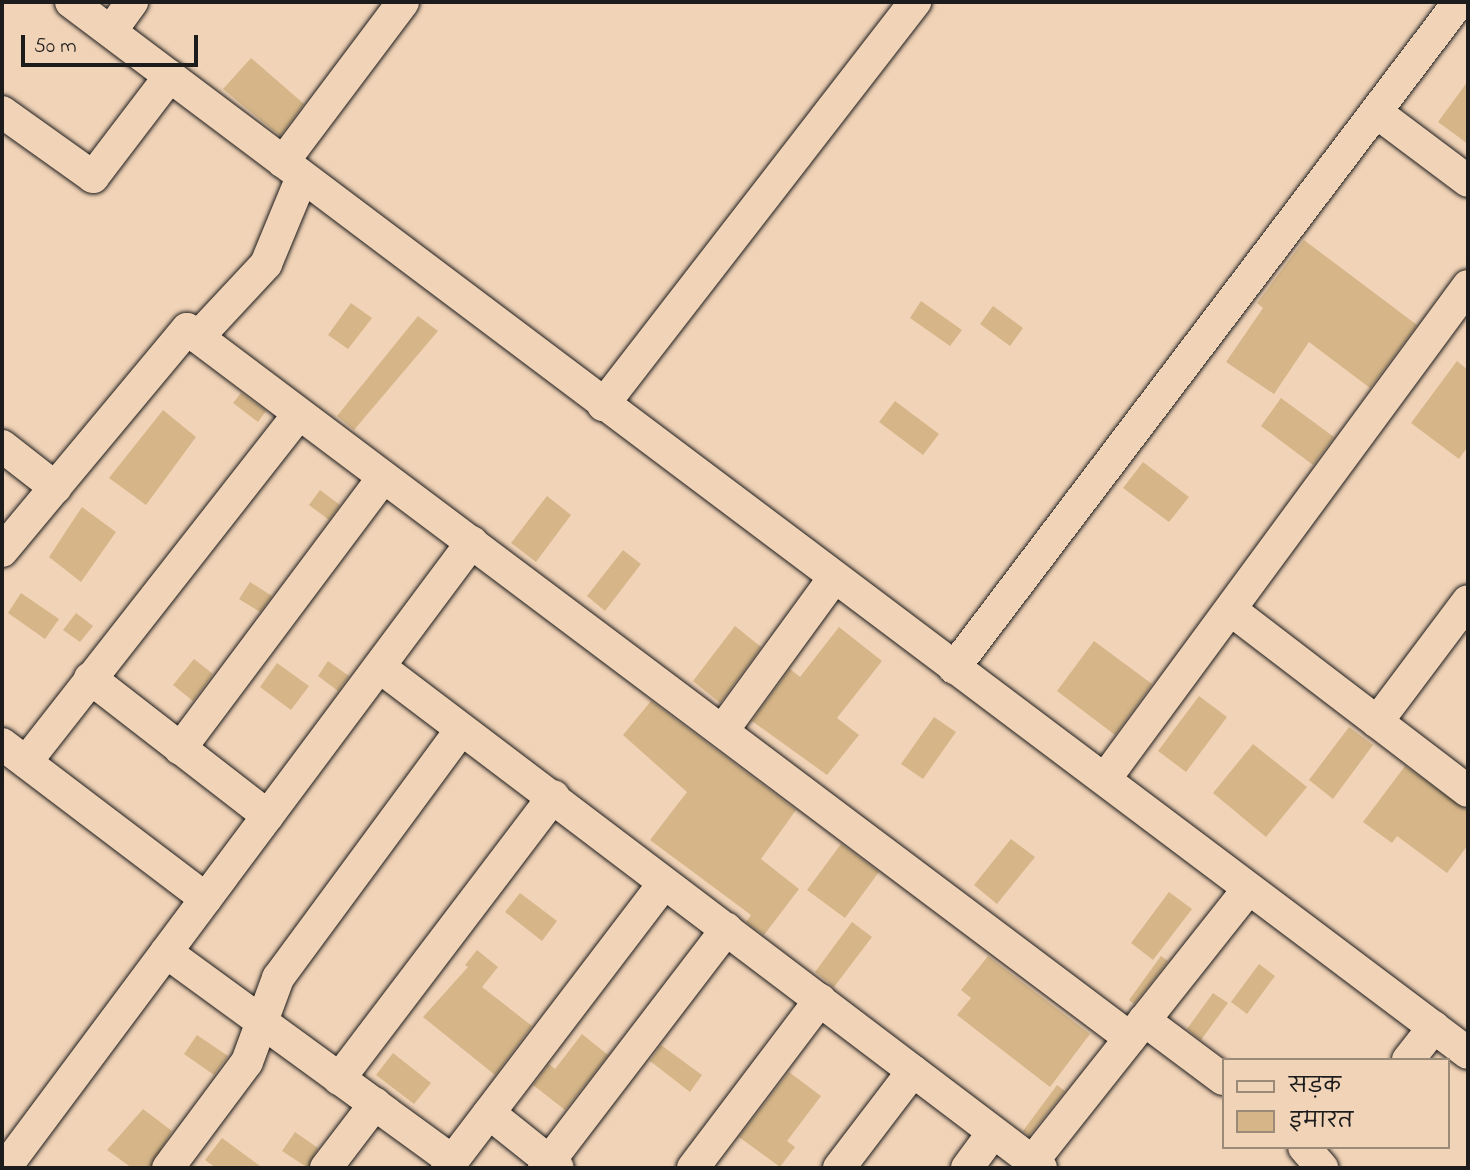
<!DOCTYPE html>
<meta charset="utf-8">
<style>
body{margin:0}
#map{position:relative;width:1470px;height:1170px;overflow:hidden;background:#f1d3b7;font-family:"Indie Flower","Playpen Sans Deva",sans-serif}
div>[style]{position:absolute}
.building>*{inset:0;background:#d6b689}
.roads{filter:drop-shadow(0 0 2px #1c1c1c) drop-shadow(0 0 2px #1c1c1c)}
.minor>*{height:32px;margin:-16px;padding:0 16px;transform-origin:16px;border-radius:16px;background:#f1d3b7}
span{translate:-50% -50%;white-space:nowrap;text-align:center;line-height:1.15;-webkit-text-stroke:6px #f1d3b7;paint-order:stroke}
.frame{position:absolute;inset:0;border:4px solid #1c1c1c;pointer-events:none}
.legend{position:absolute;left:1222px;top:1058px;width:228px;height:91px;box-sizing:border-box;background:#f1d3b7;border:2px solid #9c8a79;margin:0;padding:9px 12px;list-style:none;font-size:21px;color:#1c1c1c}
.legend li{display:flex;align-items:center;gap:14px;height:35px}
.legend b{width:35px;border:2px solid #9c8a79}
.scale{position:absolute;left:21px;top:35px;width:177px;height:32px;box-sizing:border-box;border:4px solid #1c1c1c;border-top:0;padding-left:9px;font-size:21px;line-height:24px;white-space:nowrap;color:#1c1c1c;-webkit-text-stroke:5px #f1d3b7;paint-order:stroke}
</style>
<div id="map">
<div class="building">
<i style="clip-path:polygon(251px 58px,304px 104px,280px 136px,223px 89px)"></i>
<i style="clip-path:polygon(1468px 81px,1468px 144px,1438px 122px)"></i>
<i style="clip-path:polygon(1304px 240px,1417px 325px,1370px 388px,1309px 342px,1274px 394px,1226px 362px,1263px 308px,1257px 303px)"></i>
<i style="clip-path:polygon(921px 301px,962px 330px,950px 346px,910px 318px)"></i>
<i style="clip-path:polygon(351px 303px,372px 318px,348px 349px,328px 335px)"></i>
<i style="clip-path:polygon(993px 306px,1023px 328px,1010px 346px,980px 324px)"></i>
<i style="clip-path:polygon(418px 316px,438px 331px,354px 430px,337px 416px)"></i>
<i style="clip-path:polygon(1457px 361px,1468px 370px,1468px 446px,1459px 459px,1411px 423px)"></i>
<i style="clip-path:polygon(241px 393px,266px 411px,258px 422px,233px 403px)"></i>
<i style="clip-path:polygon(1281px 398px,1334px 437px,1313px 465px,1261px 426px)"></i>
<i style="clip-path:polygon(895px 401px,939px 434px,923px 455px,879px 422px)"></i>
<i style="clip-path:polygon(163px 410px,196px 437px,146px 505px,109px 478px)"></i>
<i style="clip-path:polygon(1143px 462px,1189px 497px,1169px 522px,1123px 488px)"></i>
<i style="clip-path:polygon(320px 490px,340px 505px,329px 520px,309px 505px)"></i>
<i style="clip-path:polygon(547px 496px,571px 515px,536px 562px,511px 543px)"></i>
<i style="clip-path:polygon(82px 507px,116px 532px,81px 582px,49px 557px)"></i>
<i style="clip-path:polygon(623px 550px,641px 564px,605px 611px,587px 596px)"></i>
<i style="clip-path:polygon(250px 582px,272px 596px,260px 612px,239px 599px)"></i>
<i style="clip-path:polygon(21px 593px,59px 619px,45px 639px,8px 613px)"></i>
<i style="clip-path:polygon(76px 613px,93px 626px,80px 642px,63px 630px)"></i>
<i style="clip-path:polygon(735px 626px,761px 647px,720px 703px,693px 681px)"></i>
<i style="clip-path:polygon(839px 627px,882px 661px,837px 718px,859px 735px,827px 775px,752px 721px,790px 669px,800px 677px)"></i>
<i style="clip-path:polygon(1094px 641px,1152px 684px,1115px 735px,1057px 691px)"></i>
<i style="clip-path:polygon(194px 659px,213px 674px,193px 701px,173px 685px)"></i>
<i style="clip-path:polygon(328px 661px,349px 676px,338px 691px,318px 676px)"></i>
<i style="clip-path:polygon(277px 663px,309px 686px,291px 710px,260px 687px)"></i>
<i style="clip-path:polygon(1199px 696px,1227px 717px,1186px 772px,1158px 751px)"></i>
<i style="clip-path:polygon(651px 701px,796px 810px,761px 859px,799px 889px,764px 935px,746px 922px,751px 915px,650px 840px,687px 792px,623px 735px)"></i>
<i style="clip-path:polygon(934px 717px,956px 732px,923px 779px,901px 764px)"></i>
<i style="clip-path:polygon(1349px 727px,1373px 745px,1333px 799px,1309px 780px)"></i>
<i style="clip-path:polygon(1253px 744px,1307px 787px,1266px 837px,1213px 793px)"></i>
<i style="clip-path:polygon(1405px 766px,1468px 811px,1468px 845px,1447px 873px,1397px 836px,1392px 843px,1363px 822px)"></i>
<i style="clip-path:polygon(1011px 839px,1035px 857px,997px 904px,974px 885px)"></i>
<i style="clip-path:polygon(841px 844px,879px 872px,845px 918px,807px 890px)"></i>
<i style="clip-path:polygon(1169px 892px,1192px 909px,1153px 960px,1131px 943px)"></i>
<i style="clip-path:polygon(520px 893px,557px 921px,542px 941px,505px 912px)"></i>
<i style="clip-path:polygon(852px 922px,872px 937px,834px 987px,815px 972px)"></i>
<i style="clip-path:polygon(477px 950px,498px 967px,482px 987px,532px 1026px,495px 1075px,423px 1017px,468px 967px,465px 965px)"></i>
<i style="clip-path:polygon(988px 956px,1090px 1034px,1050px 1087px,957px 1015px,971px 998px,961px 990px)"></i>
<i style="clip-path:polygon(1161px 956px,1168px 961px,1134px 1004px,1129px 1000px)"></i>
<i style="clip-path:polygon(1259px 964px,1275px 976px,1247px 1014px,1231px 1002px)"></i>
<i style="clip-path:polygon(1213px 993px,1228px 1003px,1201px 1040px,1187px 1029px)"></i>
<i style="clip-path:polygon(582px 1034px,608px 1055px,565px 1110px,533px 1085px,549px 1064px,555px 1069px)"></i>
<i style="clip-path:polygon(197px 1035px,228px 1056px,214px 1075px,184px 1054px)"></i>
<i style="clip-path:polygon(661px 1045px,702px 1075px,690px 1092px,650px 1061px)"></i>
<i style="clip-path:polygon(393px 1053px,431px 1083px,414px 1104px,376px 1075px)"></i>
<i style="clip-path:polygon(789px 1072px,821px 1096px,787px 1141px,795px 1147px,780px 1167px,739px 1137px)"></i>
<i style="clip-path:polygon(1057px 1085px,1065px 1091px,1029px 1136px,1023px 1131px)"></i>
<i style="clip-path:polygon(143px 1109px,172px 1131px,150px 1168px,132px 1168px,107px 1150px)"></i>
<i style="clip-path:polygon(295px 1132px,318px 1148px,308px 1168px,282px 1151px)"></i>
<i style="clip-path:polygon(222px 1138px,263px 1168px,216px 1168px,205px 1160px)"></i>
</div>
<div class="roads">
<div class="minor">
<i style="left:71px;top:2px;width:1748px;rotate:36.96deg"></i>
<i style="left:111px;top:31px;width:36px;rotate:-54deg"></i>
<i style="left:2px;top:112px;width:112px;rotate:35.5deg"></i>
<i style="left:93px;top:177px;width:127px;rotate:-52.7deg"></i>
<i style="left:1376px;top:112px;width:115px;rotate:36.9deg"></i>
<i style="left:283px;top:162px;width:200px;rotate:-53.1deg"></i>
<i style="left:198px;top:337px;width:100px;rotate:-47deg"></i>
<i style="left:266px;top:264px;width:94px;rotate:-67.5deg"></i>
<i style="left:603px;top:405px;width:510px;rotate:-52.25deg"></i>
<i style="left:2px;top:446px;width:68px;rotate:37.9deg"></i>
<i style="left:2px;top:551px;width:289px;rotate:-50.2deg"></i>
<i style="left:187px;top:329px;width:1180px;rotate:36.94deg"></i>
<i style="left:1231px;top:610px;width:298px;rotate:37.4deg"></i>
<i style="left:381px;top:668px;width:828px;rotate:37.15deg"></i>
<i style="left:954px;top:668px;width:836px;rotate:-52.83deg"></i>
<i style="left:90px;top:678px;width:225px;rotate:37.8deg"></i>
<i style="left:1377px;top:722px;width:151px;rotate:-53.1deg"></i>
<i style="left:723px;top:730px;width:187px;rotate:-53.9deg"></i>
<i style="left:2px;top:744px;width:256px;rotate:37.2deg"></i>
<i style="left:180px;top:749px;width:339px;rotate:-53.2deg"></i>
<i style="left:26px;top:762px;width:442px;rotate:-51.9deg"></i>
<i style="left:1105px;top:779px;width:612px;rotate:-53.64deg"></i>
<i style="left:166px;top:952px;width:355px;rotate:36.1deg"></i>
<i style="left:1144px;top:1020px;width:99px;rotate:36.8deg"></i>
<i style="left:1408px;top:1060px;width:42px;rotate:-51.8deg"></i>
<i style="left:339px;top:1079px;width:355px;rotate:-52.8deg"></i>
<i style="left:489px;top:1113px;width:88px;rotate:38.6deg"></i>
<i style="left:1304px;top:1147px;width:28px;rotate:49deg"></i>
<i style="left:1032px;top:1162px;width:348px;rotate:-51.6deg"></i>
<i style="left:5px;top:1168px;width:781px;rotate:-53.28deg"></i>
<i style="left:168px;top:1168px;width:132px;rotate:-53.3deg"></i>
<i style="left:247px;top:1062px;width:90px;rotate:-69.7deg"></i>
<i style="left:278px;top:978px;width:308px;rotate:-53.6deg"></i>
<i style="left:326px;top:1168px;width:81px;rotate:-52.6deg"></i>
<i style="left:447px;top:1168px;width:358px;rotate:-52.7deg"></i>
<i style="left:544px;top:1168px;width:301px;rotate:-52.6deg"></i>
<i style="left:693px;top:1168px;width:211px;rotate:-52.9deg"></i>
<i style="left:839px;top:1168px;width:122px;rotate:-52.7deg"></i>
<i style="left:967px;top:1168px;width:42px;rotate:-53.7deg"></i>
</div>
</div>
<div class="frame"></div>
<ul class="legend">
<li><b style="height:9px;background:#f1d3b7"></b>सड़क</li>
<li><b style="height:19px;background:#d6b689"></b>इमारत</li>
</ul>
<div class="scale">50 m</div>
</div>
